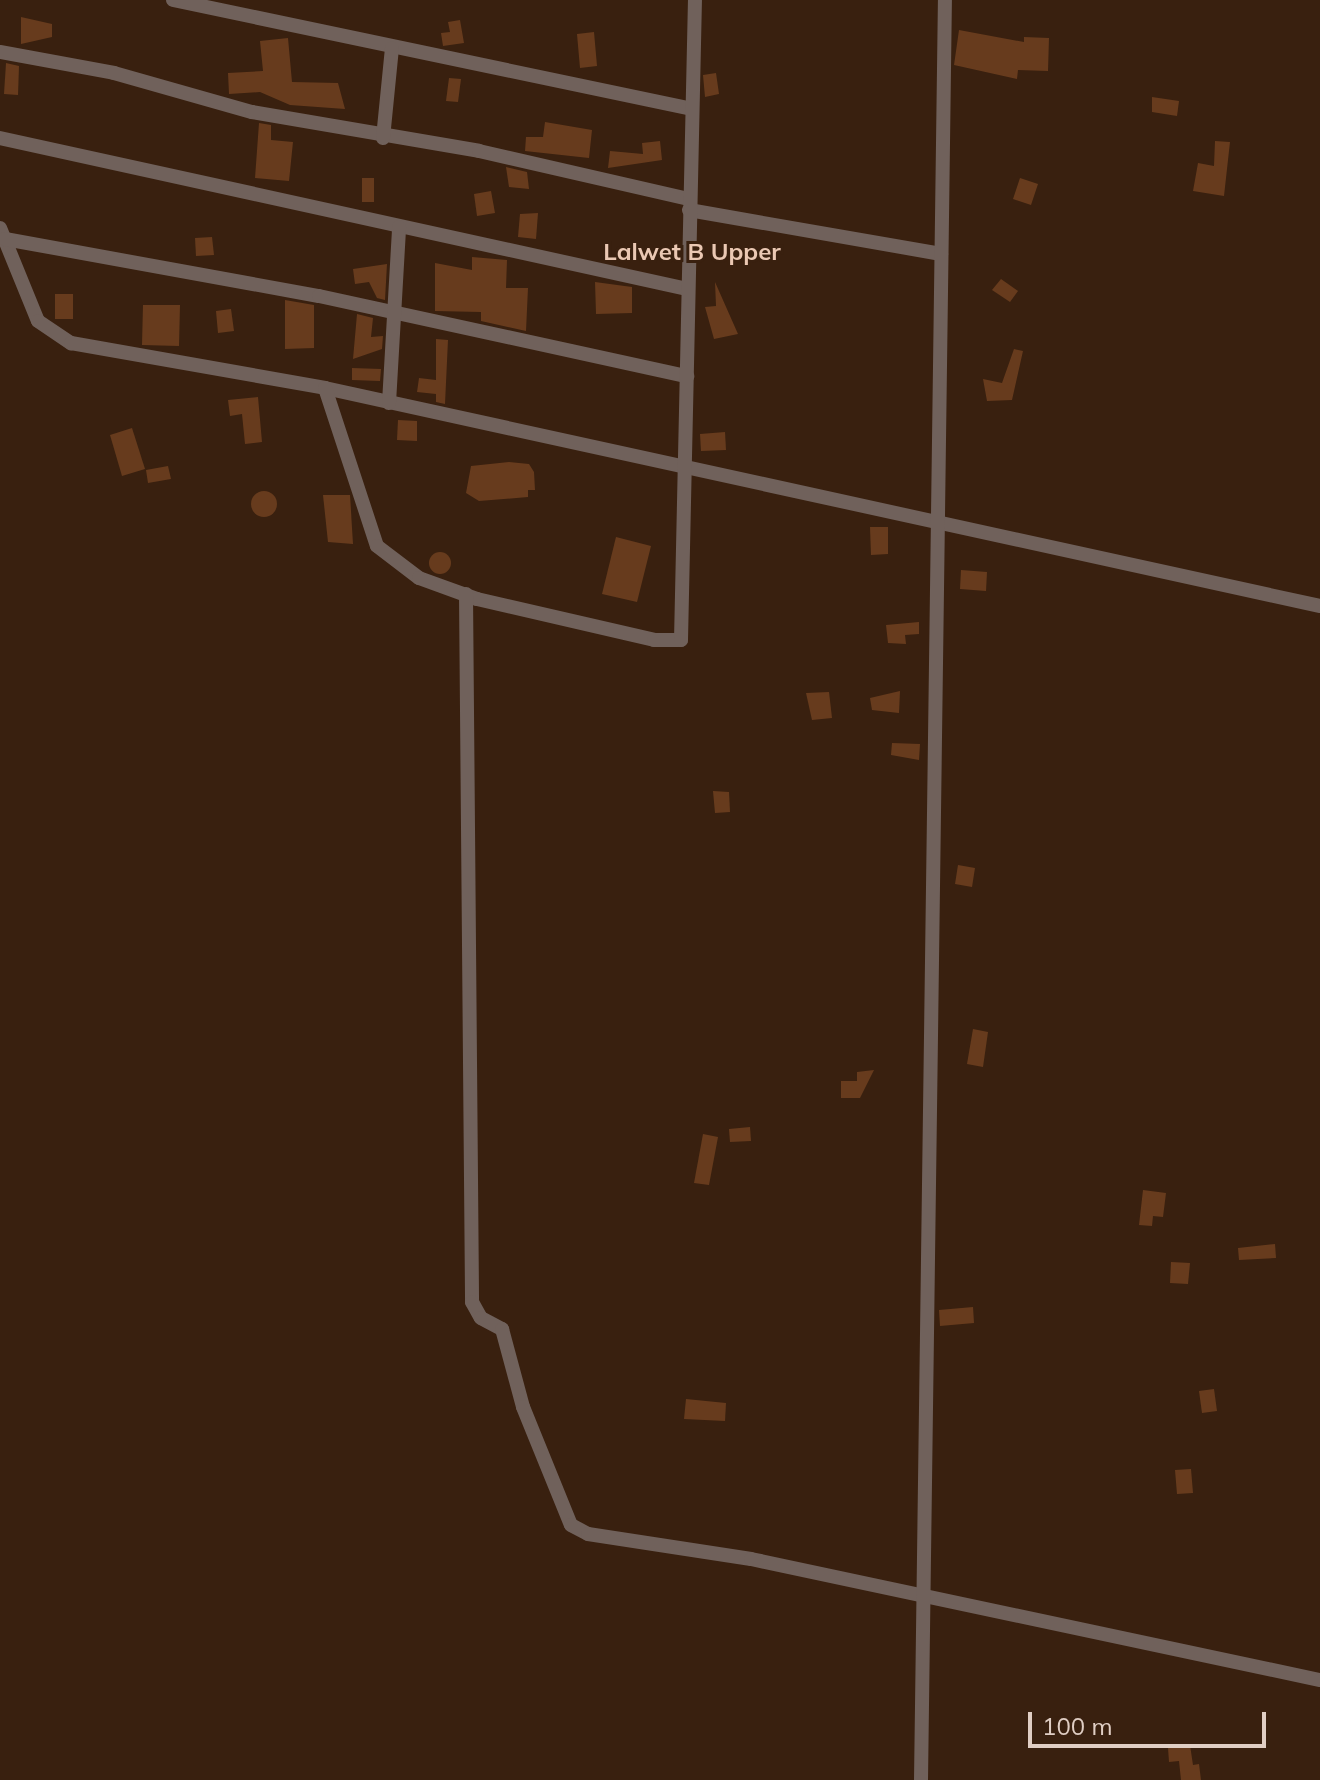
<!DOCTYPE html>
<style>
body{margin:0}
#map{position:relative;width:1320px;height:1780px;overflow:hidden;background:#39200f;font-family:Mulish,sans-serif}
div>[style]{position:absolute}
.building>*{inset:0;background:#673b1d}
.round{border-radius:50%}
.street>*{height:14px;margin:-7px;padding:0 7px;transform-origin:7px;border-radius:7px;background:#70615b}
span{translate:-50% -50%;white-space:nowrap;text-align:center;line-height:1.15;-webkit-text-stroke:6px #39200f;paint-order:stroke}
.quarter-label{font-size:24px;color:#eac8b3;font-weight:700}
.scale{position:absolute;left:1028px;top:1712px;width:238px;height:36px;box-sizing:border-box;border:4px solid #e0cec4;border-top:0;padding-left:10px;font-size:24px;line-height:28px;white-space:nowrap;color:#e0cec4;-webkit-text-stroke:6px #39200f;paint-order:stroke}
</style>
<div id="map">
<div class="building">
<i style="clip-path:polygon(21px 17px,52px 24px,52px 37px,21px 44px)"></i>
<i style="clip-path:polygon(460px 20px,464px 43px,443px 46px,441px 33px,450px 32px,448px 22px)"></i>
<i style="clip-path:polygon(959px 30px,1024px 42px,1024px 37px,1049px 38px,1048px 71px,1018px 70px,1017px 79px,954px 65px)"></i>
<i style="clip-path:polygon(594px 32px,597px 66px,580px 68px,577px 34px)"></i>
<i style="clip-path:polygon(288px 38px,292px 82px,338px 83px,345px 109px,290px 105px,260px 92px,229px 94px,228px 73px,263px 71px,260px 41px)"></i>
<i style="clip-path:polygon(6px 63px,19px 66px,18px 95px,4px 94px)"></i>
<i style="clip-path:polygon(716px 73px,719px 94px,705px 97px,703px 75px)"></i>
<i style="clip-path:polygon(449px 78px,461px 79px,458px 102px,446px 101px)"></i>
<i style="clip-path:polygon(1152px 97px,1179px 101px,1177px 116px,1152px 112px)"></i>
<i style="clip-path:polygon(545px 122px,592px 130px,589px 158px,525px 151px,526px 137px,543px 137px)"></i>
<i style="clip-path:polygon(259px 123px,271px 125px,271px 140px,293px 142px,289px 181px,255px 178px)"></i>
<i style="clip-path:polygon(660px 141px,662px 160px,608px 168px,610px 151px,643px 154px,642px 143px)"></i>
<i style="clip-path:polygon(1215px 141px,1230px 142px,1224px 196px,1193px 191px,1198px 163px,1214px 166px)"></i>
<i style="clip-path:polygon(506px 167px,527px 172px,529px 189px,509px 187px)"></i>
<i style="clip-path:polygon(362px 178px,374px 178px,374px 202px,362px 202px)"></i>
<i style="clip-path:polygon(1020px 178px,1038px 184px,1031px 205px,1013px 199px)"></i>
<i style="clip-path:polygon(491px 191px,495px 213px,477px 216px,474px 194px)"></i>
<i style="clip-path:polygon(538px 213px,536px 239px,518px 237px,520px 214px)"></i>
<i style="clip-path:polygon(212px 237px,214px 255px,196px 256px,195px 238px)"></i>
<i style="clip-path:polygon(472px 257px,507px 260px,506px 288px,528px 288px,526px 331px,481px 321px,481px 312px,435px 311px,435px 263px,472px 270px)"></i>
<i style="clip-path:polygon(387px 264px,385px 300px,377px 298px,369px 282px,355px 284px,353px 269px)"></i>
<i style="clip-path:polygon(1001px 279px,1018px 291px,1010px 302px,992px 290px)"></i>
<i style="clip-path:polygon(595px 282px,632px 287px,632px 313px,596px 314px)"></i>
<i style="clip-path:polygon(715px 282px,738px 334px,714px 339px,705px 307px,716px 306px)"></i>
<i style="clip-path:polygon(55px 294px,73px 294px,73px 319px,55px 319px)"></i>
<i style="clip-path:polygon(285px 300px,314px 305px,314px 348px,285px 349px)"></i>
<i style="clip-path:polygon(143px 305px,180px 305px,179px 346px,142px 345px)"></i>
<i style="clip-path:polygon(231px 309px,234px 331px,218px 333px,216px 311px)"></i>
<i style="clip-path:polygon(357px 314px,373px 318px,371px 337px,383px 336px,382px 349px,353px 359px)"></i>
<i style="clip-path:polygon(436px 339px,448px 340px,445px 404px,436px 402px,436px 394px,417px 392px,419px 378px,436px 380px)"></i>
<i style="clip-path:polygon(1014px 349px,1023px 351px,1012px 400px,987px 401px,983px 379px,1002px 383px)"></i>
<i style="clip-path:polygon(352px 368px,381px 369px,380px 381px,352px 380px)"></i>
<i style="clip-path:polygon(258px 397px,262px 442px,245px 444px,242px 414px,230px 416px,228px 400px)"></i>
<i style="clip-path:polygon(398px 420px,417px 421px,417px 441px,397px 440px)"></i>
<i style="clip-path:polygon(132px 428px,145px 469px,122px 476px,110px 435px)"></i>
<i style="clip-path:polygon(725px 432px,726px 450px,701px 451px,700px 434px)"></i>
<i style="clip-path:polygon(509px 462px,529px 464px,534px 472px,535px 490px,528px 490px,528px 497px,479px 501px,466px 493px,471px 466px)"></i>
<i style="clip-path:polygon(168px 466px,171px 479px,148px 483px,146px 470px)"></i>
<i class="round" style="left:251px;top:491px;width:26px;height:26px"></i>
<i style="clip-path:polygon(323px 495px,350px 495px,353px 544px,328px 542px)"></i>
<i style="clip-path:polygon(870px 527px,888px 527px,888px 554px,871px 555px)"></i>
<i style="clip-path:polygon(616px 537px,651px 546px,637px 602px,602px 594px)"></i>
<i class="round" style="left:429px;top:552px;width:22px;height:22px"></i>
<i style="clip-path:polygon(961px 570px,987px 572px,986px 591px,960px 589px)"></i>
<i style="clip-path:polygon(919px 622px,919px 634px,905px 635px,906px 644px,888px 643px,886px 625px)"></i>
<i style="clip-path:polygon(900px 691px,899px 713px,872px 710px,870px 698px)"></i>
<i style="clip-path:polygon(829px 692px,832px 718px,812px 720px,806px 693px)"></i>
<i style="clip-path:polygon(892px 743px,920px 744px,919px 760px,891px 755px)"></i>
<i style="clip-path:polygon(713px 791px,729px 792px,730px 812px,715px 813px)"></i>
<i style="clip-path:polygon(958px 865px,975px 868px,972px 887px,955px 884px)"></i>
<i style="clip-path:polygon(973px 1029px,988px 1032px,983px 1067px,967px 1064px)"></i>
<i style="clip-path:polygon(874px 1070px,860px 1098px,841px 1098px,841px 1081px,857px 1081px,857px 1072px)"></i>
<i style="clip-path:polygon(750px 1127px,751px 1141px,730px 1142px,729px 1129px)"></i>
<i style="clip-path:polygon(703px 1134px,718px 1137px,709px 1185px,694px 1183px)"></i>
<i style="clip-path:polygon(1143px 1190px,1166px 1193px,1163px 1217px,1153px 1216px,1152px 1226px,1139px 1225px)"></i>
<i style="clip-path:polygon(1275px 1244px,1276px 1258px,1239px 1260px,1238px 1248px)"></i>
<i style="clip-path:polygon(1171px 1262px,1190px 1263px,1188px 1284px,1170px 1283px)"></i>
<i style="clip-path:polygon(973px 1307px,974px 1323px,940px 1326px,939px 1310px)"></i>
<i style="clip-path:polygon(1214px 1389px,1217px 1411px,1202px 1413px,1199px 1391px)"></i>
<i style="clip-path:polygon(686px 1399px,726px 1403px,725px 1421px,684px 1419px)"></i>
<i style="clip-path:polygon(1191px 1469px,1193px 1493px,1177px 1494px,1175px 1470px)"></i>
<i style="clip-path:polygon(1190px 1745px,1193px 1765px,1199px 1764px,1201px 1780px,1181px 1780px,1179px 1761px,1169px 1762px,1168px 1748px)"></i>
</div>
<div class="street">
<i style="left:173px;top:0;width:530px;rotate:11.86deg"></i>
<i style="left:0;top:52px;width:116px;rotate:10.4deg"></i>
<i style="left:114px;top:73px;width:143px;rotate:15.8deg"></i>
<i style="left:252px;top:112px;width:230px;rotate:9.7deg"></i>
<i style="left:479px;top:151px;width:215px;rotate:12.9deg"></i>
<i style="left:0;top:138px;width:703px;rotate:12.4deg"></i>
<i style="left:383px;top:138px;width:90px;rotate:-84.3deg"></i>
<i style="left:689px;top:210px;width:256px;rotate:9.9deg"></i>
<i style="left:0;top:228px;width:100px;rotate:67.8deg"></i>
<i style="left:38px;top:321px;width:40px;rotate:34deg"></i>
<i style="left:71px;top:343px;width:258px;rotate:10deg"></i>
<i style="left:325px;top:388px;width:1019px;rotate:12.36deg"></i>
<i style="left:5px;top:239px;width:319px;rotate:10.3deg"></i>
<i style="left:319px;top:296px;width:377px;rotate:12.3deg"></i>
<i style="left:325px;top:388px;width:166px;rotate:71.8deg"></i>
<i style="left:377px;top:546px;width:53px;rotate:37.3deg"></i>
<i style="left:419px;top:578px;width:62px;rotate:19.9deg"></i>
<i style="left:477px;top:599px;width:182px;rotate:13deg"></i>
<i style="left:654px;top:640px;width:27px"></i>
<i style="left:681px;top:640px;width:640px;rotate:-88.75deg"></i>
<i style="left:389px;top:403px;width:176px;rotate:-86.7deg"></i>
<i style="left:466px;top:594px;width:708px;rotate:89.51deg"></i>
<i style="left:472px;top:1302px;width:18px;rotate:61deg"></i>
<i style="left:481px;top:1318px;width:24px;rotate:28deg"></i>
<i style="left:502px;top:1329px;width:81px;rotate:74.9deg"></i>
<i style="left:523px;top:1407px;width:127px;rotate:67.9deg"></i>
<i style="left:571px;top:1525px;width:19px;rotate:28deg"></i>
<i style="left:588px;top:1534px;width:165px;rotate:8.7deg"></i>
<i style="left:751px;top:1559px;width:582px;rotate:12.01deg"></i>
<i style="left:921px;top:1780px;width:1780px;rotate:-89.23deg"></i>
</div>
<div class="quarter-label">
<span style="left:692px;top:252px">Lalwet B Upper</span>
</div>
<div class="scale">100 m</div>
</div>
